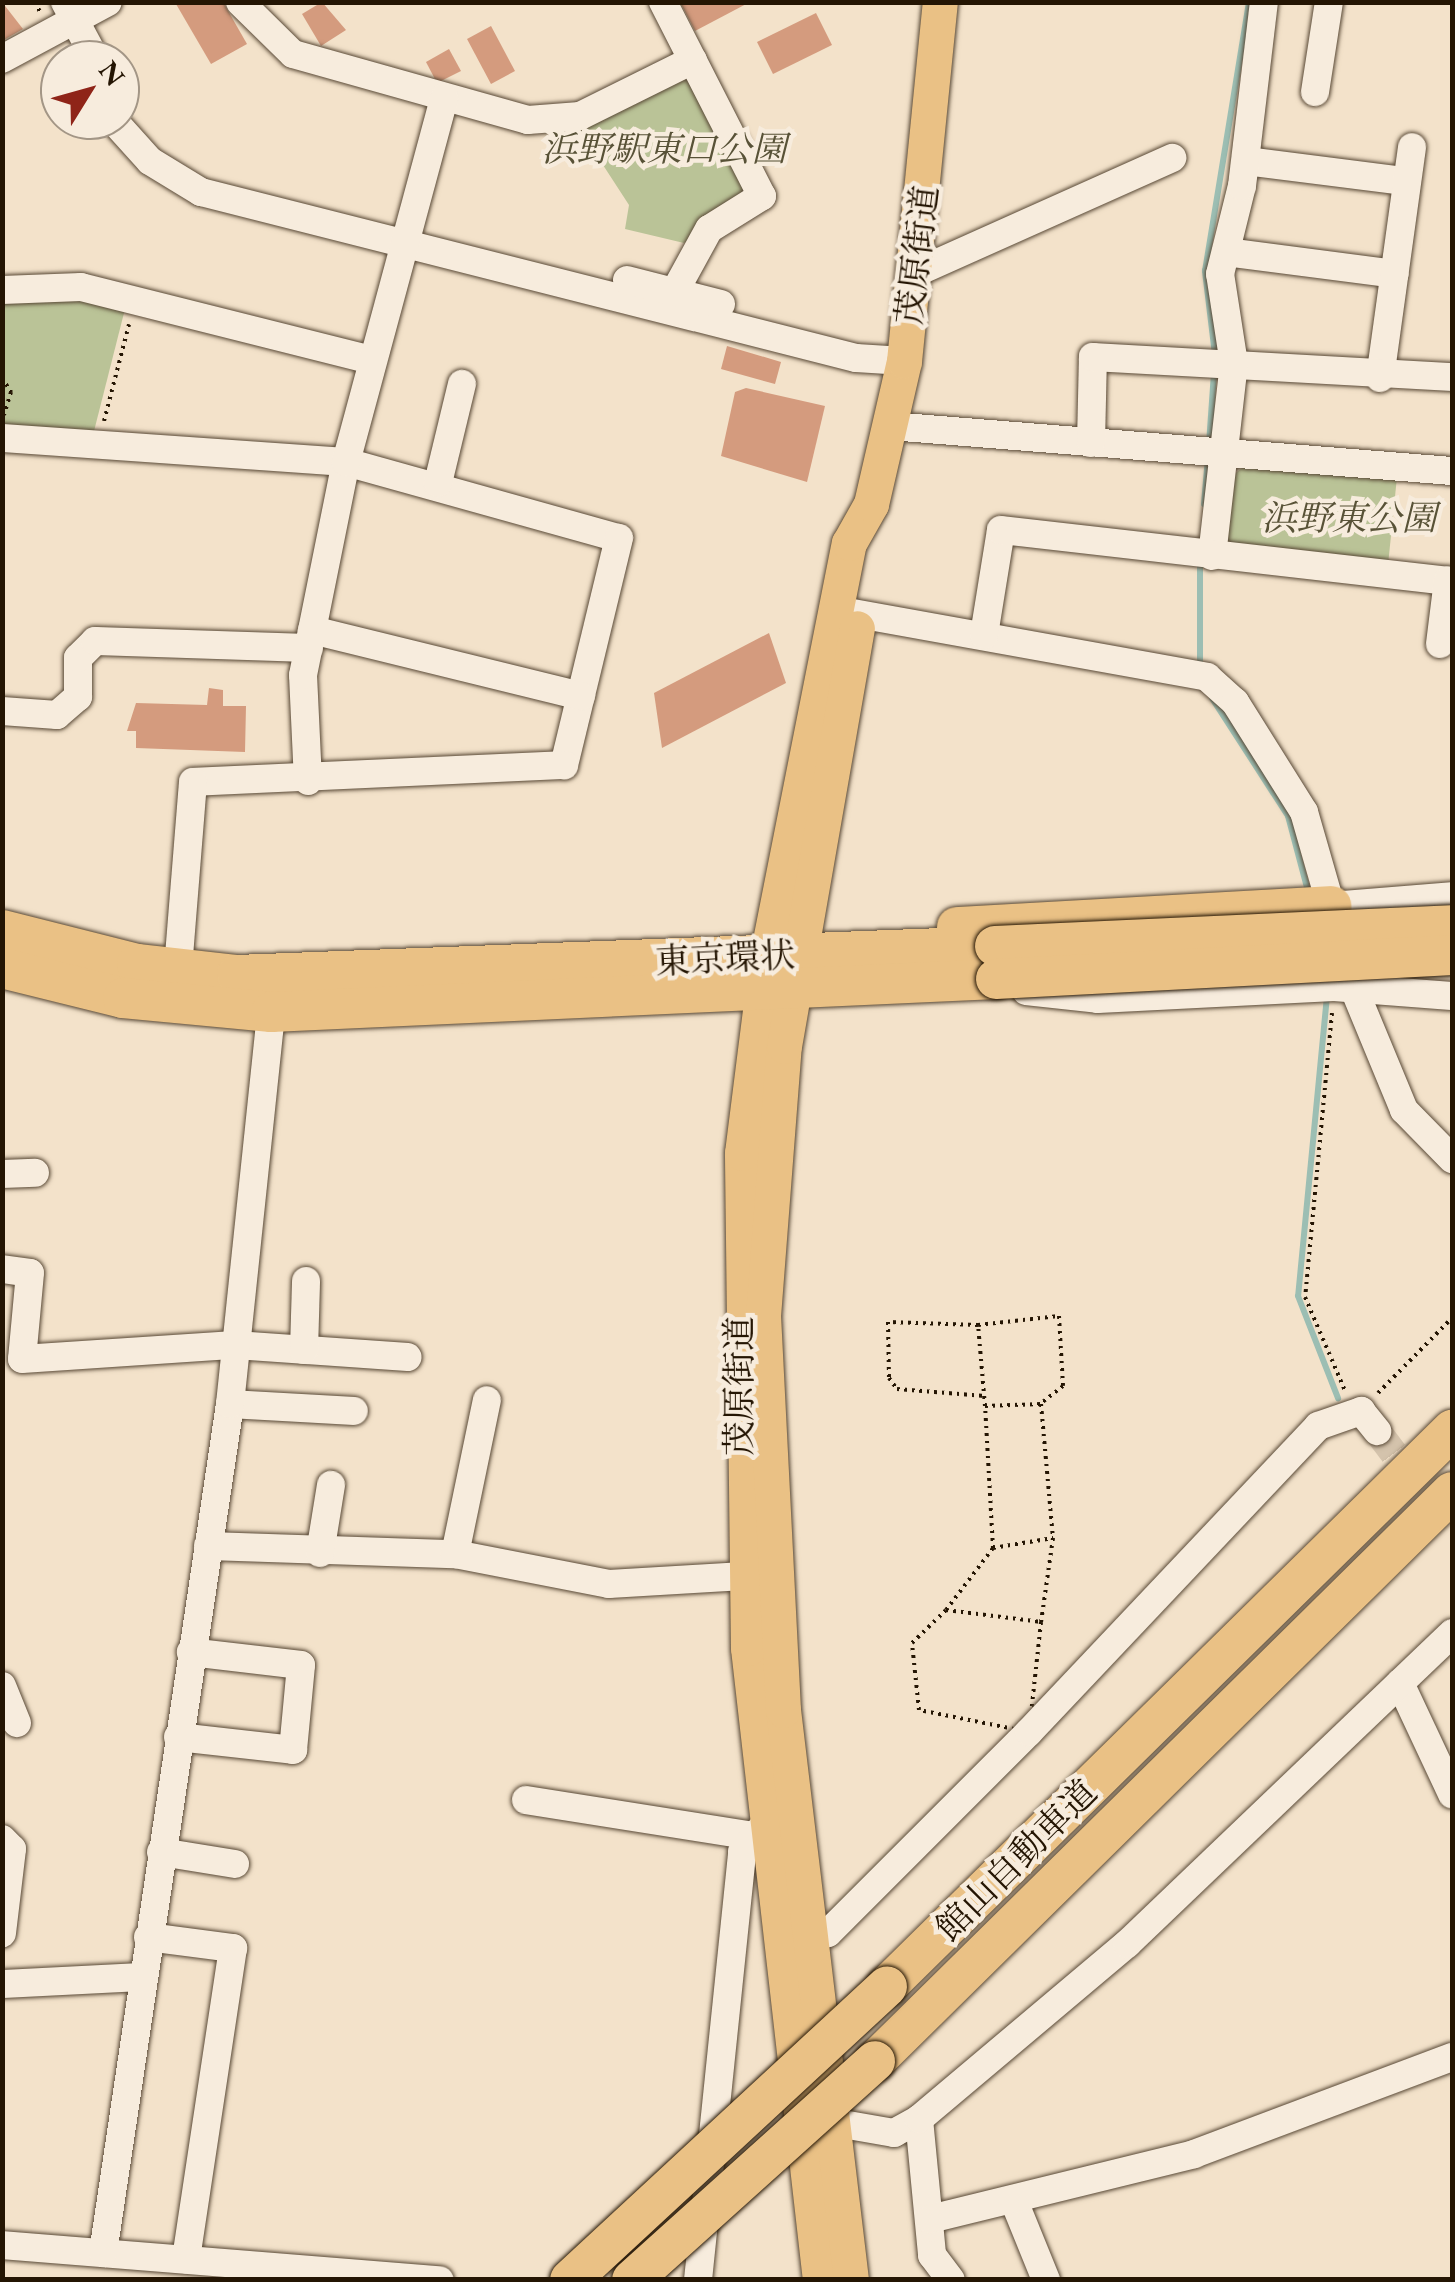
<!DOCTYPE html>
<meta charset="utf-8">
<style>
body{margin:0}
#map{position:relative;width:1455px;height:2282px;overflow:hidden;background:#f3e2ca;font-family:"EB Garamond","Noto Serif JP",serif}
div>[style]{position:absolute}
.green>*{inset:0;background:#bac397}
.stream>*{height:6px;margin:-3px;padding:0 3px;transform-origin:3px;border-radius:3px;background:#9cbeb3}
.building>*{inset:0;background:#d49b7e}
.minor-tunnel>*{height:28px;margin-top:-14px;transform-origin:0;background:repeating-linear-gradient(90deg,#d4c3ac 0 28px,transparent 0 42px)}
.path>*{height:4px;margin-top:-2px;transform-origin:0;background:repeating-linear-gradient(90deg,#241503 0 2.5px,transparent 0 7.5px)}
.roads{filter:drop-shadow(0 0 2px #584835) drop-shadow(0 0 2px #584835)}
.minor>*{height:28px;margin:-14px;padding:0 14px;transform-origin:14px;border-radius:14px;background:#f7ecdd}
.major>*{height:35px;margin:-17.5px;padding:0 17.5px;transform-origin:17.5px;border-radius:17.5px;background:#eac185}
.highway>*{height:40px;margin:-20px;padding:0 20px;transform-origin:20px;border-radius:20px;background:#eac185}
.bridges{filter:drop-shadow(0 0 2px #241503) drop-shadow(0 0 2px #241503)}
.highway-bridge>*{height:40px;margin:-20px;padding:0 20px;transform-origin:20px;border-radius:20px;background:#eac185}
span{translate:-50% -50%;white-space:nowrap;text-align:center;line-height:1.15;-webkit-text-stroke:9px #f7ecdd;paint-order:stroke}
.park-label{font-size:35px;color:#585237;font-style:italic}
.street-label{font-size:35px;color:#241503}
.frame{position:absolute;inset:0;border:5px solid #241503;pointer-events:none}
.north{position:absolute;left:40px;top:40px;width:100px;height:100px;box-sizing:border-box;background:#f7ecdd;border:2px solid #a39686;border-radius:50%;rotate:53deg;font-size:28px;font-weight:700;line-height:40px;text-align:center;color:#241503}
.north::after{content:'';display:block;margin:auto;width:35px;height:45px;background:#8f2418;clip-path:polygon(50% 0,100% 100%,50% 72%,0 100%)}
</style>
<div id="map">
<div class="green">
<i style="clip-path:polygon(690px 70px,753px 193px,684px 243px,625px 229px,629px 205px,577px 125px)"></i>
<i style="clip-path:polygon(70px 296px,125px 309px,92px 439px,3px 433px,3px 300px)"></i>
<i style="clip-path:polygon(1243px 467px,1397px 477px,1388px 565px,1221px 546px,1227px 480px)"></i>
</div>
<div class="stream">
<i style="left:1215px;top:355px;width:85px;rotate:-96.8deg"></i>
<i style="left:1205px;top:271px;width:273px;rotate:-80.7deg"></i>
<i style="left:1209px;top:444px;width:72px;rotate:-86deg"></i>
<i style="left:1204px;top:504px;width:47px;rotate:-85.1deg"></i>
<i style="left:1200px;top:668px;width:106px;rotate:-90deg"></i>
<i style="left:1212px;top:698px;width:140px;rotate:57.2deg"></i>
<i style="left:1288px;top:816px;width:82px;rotate:75.1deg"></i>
<i style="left:1327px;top:996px;width:301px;rotate:95.5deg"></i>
<i style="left:1298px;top:1296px;width:110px;rotate:68.6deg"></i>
</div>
<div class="building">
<i style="clip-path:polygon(2px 2px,23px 29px,2px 41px)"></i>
<i style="clip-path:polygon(223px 2px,247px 44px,211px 64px,176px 4px)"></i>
<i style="clip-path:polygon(322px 2px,346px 30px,321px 46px,302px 14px)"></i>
<i style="clip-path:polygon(680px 2px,750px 2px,695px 31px)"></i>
<i style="clip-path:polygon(816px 13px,832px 45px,773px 74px,757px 42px)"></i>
<i style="clip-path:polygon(491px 26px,515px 71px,491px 84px,467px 39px)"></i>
<i style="clip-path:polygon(449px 49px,461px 71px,437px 83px,426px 62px)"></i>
<i style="clip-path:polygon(727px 346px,781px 362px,775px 384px,721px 369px)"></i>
<i style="clip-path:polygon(746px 388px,825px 406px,807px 482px,721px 456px,735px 392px)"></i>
<i style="clip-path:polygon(769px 633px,786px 683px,662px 748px,654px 693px)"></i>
<i style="clip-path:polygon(209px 688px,223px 690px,223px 706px,246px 706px,245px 752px,136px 748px,136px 731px,127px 731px,136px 703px,207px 705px)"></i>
</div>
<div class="minor-tunnel">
<i style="left:1377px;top:1431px;width:124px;rotate:52.9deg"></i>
</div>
<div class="path">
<i style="left:35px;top:2px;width:13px;rotate:63deg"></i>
<i style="left:2px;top:357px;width:6px;rotate:90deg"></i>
<i style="left:2px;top:378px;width:17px;rotate:57deg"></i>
<i style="left:11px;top:392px;width:24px;rotate:107deg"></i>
<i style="left:104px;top:421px;width:100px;rotate:-75.5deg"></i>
<i style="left:1332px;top:1013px;width:285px;rotate:95.4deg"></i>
<i style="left:1305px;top:1297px;width:102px;rotate:66.9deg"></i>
<i style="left:978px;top:1325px;width:90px;rotate:-178.1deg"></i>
<i style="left:888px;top:1322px;width:56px;rotate:89deg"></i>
<i style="left:889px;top:1378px;width:14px;rotate:54deg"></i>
<i style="left:897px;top:1389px;width:88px;rotate:4.5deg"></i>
<i style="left:1378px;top:1393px;width:105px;rotate:-45.4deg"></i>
<i style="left:985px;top:1406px;width:81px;rotate:-94.9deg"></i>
<i style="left:978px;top:1325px;width:81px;rotate:-6.3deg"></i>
<i style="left:1059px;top:1316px;width:70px;rotate:86.7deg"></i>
<i style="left:1063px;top:1386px;width:28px;rotate:142deg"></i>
<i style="left:993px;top:1548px;width:142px;rotate:-93.2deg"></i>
<i style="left:985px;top:1406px;width:56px;rotate:-2deg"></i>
<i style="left:1041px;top:1404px;width:135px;rotate:84.9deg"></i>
<i style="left:946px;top:1610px;width:96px;rotate:7.2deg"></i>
<i style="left:1041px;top:1622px;width:111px;rotate:96.2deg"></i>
<i style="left:1029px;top:1732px;width:112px;rotate:-168.7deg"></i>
<i style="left:919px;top:1710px;width:67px;rotate:-96deg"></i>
<i style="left:912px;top:1643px;width:47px;rotate:-44.1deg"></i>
<i style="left:946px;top:1610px;width:78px;rotate:-52.8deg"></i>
<i style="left:993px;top:1548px;width:61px;rotate:-9.5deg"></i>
<i style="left:1053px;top:1538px;width:85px;rotate:98.1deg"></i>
</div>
<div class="roads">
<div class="minor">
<i style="left:65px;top:2px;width:66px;rotate:61.9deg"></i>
<i style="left:240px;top:2px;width:74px;rotate:44.5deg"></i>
<i style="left:293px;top:54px;width:244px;rotate:15.7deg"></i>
<i style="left:528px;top:120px;width:52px;rotate:-4.4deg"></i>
<i style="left:580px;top:116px;width:126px;rotate:-26.4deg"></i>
<i style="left:663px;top:2px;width:218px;rotate:63deg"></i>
<i style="left:762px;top:196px;width:62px;rotate:148.1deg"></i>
<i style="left:709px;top:229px;width:71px;rotate:118.7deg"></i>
<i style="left:2px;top:59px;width:120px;rotate:-28.3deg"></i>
<i style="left:1315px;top:92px;width:91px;rotate:-81.2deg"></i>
<i style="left:113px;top:120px;width:55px;rotate:47.9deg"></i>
<i style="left:150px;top:161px;width:60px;rotate:31.3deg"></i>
<i style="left:201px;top:192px;width:676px;rotate:14.22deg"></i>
<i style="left:856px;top:358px;width:48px;rotate:3.6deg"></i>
<i style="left:1246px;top:161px;width:160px;rotate:7.2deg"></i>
<i style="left:1226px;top:252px;width:170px;rotate:7.4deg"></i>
<i style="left:915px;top:273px;width:282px;rotate:-24.1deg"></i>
<i style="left:627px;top:280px;width:97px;rotate:14.3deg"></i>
<i style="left:2px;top:290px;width:79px;rotate:-2.2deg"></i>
<i style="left:81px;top:287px;width:300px;rotate:14.1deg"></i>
<i style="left:1380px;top:378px;width:233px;rotate:-82.1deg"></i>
<i style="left:890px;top:426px;width:564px;rotate:4.58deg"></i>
<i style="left:2px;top:438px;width:345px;rotate:4deg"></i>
<i style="left:346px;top:462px;width:283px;rotate:15.6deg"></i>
<i style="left:619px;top:538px;width:234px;rotate:103.6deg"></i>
<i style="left:564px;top:765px;width:371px;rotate:177.4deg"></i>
<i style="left:193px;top:782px;width:189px;rotate:94.6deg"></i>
<i style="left:1091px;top:443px;width:86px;rotate:-88.7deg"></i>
<i style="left:1093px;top:357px;width:360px;rotate:3.2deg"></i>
<i style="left:438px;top:483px;width:102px;rotate:-76.4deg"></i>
<i style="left:1212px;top:556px;width:193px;rotate:-83.5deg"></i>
<i style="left:1234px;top:364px;width:91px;rotate:-98.8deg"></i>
<i style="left:1220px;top:274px;width:91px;rotate:-76deg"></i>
<i style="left:1242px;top:186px;width:185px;rotate:-83.2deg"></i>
<i style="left:836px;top:610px;width:377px;rotate:10.2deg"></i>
<i style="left:1207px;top:677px;width:38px;rotate:42deg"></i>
<i style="left:1235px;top:702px;width:130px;rotate:57.9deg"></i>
<i style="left:1304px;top:812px;width:98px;rotate:74deg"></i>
<i style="left:1331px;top:906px;width:121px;rotate:-4.7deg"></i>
<i style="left:312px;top:630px;width:277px;rotate:13.8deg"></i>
<i style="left:984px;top:635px;width:106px;rotate:-80.8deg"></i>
<i style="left:1001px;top:530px;width:454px;rotate:6.5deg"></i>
<i style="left:1440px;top:644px;width:64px;rotate:-82.9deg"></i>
<i style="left:2px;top:711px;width:55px;rotate:4.2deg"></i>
<i style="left:57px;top:715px;width:28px;rotate:-41deg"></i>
<i style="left:78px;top:697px;width:39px;rotate:-90deg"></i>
<i style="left:78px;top:658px;width:24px;rotate:-45deg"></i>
<i style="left:95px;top:641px;width:214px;rotate:1.9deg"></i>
<i style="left:308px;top:781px;width:106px;rotate:-92.7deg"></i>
<i style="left:303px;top:675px;width:217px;rotate:-78.6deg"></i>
<i style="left:346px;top:462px;width:377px;rotate:-74.9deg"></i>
<i style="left:1354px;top:989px;width:131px;rotate:67.5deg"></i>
<i style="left:1404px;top:1110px;width:69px;rotate:45.6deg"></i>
<i style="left:1026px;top:991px;width:72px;rotate:6.3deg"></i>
<i style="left:1098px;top:999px;width:236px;rotate:-2.9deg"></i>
<i style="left:1334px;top:987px;width:118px;rotate:4.4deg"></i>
<i style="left:2px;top:1174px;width:33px;rotate:-2deg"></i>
<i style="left:2px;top:1269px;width:28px;rotate:8deg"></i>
<i style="left:30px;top:1273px;width:86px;rotate:95.3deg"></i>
<i style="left:22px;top:1359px;width:213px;rotate:-3.8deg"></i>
<i style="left:235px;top:1345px;width:173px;rotate:4deg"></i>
<i style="left:304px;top:1350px;width:69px;rotate:-88.3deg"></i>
<i style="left:230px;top:1404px;width:124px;rotate:3.2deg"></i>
<i style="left:208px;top:1546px;width:247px;rotate:1.9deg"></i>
<i style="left:455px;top:1554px;width:157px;rotate:-78.3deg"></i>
<i style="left:320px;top:1553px;width:69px;rotate:-80.8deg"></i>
<i style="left:455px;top:1554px;width:157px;rotate:11deg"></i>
<i style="left:609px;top:1584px;width:135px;rotate:-3.4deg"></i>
<i style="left:1400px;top:1683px;width:123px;rotate:64.9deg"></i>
<i style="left:2px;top:1686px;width:40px;rotate:68deg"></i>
<i style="left:178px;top:1737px;width:116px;rotate:6.4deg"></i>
<i style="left:293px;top:1750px;width:85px;rotate:-84.6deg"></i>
<i style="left:301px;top:1665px;width:111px;rotate:-173.3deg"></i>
<i style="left:526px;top:1800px;width:225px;rotate:9deg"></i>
<i style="left:2px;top:1839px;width:14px;rotate:45deg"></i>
<i style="left:12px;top:1849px;width:85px;rotate:96.8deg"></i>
<i style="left:161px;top:1852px;width:75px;rotate:9.2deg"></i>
<i style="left:148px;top:1937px;width:86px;rotate:7.4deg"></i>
<i style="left:233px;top:1948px;width:315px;rotate:98.6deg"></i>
<i style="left:809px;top:1939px;width:20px;rotate:-18deg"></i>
<i style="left:828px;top:1933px;width:284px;rotate:-45deg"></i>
<i style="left:1029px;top:1732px;width:421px;rotate:-46.6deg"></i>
<i style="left:1318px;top:1426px;width:46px;rotate:-19.2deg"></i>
<i style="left:1361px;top:1411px;width:26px;rotate:51deg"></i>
<i style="left:2px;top:1984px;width:140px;rotate:-2.9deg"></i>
<i style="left:919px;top:2119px;width:137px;rotate:84.5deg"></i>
<i style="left:932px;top:2255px;width:31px;rotate:53deg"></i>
<i style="left:831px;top:2122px;width:64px;rotate:9.9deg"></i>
<i style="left:894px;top:2133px;width:29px;rotate:-29deg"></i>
<i style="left:919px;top:2119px;width:272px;rotate:-40.1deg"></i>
<i style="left:1127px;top:1944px;width:450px;rotate:-43.7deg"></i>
<i style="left:1014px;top:2201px;width:85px;rotate:67.9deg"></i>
<i style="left:930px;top:2219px;width:272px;rotate:-13.8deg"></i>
<i style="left:1194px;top:2154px;width:276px;rotate:-20.6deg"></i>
<i style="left:2px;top:2245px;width:439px;rotate:4.6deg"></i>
<i style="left:103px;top:2253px;width:858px;rotate:-81.49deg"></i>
<i style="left:230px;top:1404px;width:394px;rotate:-84deg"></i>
<i style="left:698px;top:2280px;width:430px;rotate:-84.1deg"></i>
<i style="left:742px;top:1852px;width:57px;rotate:-50.7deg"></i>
</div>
<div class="major">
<i style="left:820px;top:2280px;width:636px;rotate:-96.5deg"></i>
<i style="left:748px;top:1648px;width:495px;rotate:-90.7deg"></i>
<i style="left:742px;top:1153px;width:199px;rotate:-82.8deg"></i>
<i style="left:767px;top:956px;width:421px;rotate:-78.8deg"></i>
<i style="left:849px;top:543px;width:45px;rotate:-60.6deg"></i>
<i style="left:871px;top:504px;width:147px;rotate:-77deg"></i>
<i style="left:904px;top:361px;width:361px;rotate:-84.3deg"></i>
<i style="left:851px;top:2280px;width:574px;rotate:-96.8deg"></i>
<i style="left:783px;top:1710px;width:395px;rotate:-92.9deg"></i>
<i style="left:763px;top:1316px;width:271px;rotate:-85.6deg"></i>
<i style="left:784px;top:1046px;width:424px;rotate:-80.1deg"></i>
</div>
<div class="highway">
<i style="left:957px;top:927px;width:375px;rotate:-3.2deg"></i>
<i style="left:2px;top:930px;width:139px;rotate:14.1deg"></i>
<i style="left:137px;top:964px;width:101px;rotate:6.3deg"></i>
<i style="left:237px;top:975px;width:759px;rotate:-2.19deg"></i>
<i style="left:2px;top:968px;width:125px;rotate:13.9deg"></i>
<i style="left:123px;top:998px;width:149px;rotate:5.4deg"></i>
<i style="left:271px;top:1012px;width:726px;rotate:-2.61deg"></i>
<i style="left:887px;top:1986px;width:793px;rotate:-44.54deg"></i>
<i style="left:875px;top:2061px;width:810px;rotate:-44.6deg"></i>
</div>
</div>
<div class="bridges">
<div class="highway-bridge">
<i style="left:995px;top:946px;width:457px;rotate:-2.6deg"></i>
<i style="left:996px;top:979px;width:457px;rotate:-3deg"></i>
<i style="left:570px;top:2280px;width:432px;rotate:-42.8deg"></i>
<i style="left:632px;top:2280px;width:327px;rotate:-42deg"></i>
</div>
</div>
<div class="park-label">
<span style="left:664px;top:149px">浜野駅東口公園</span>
<span style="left:1349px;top:518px">浜野東公園</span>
</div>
<div class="street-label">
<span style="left:917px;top:255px;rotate:-83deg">茂原街道</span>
<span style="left:725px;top:958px;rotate:-3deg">東京環状</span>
<span style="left:739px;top:1386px;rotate:-90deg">茂原街道</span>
<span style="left:1016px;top:1860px;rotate:-45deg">館山自動車道</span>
</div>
<div class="frame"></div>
<div class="north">N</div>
</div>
